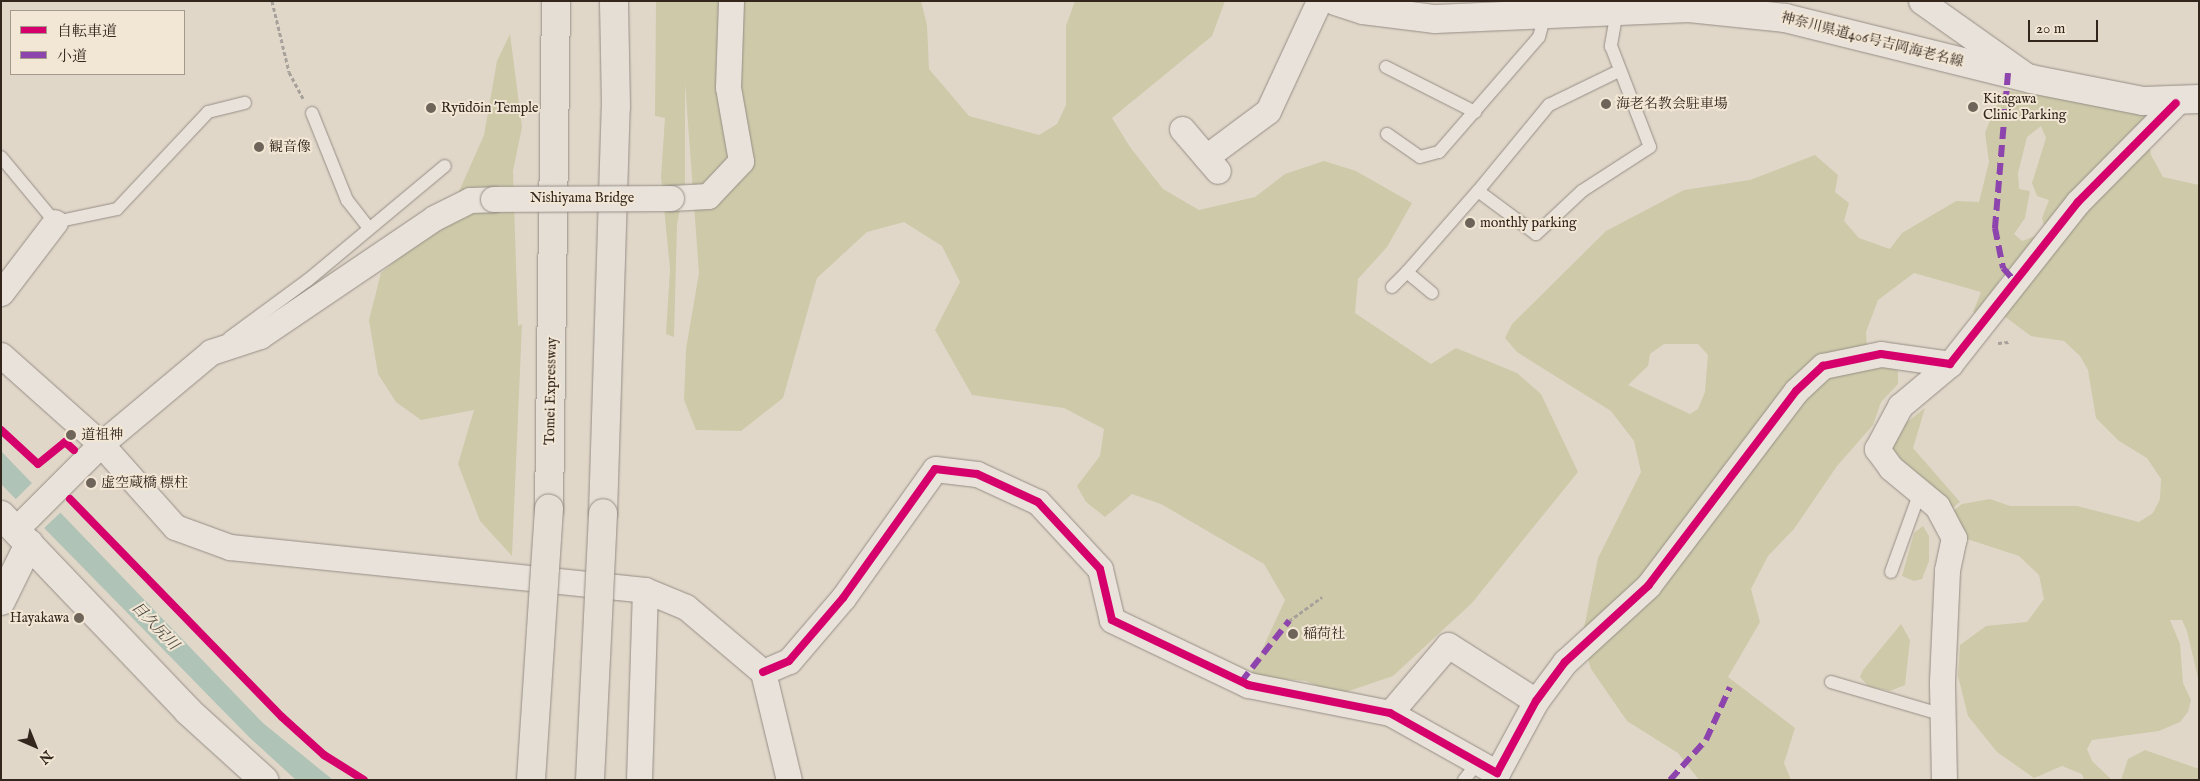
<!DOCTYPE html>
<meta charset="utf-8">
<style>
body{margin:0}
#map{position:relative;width:2200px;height:781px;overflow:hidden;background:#e1d7c9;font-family:"IM FELL English","Noto Serif JP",serif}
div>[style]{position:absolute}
.green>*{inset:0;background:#cdc9a9}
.water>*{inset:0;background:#afc3b7}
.pier>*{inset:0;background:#e1d7c9}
.path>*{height:3px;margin-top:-1.5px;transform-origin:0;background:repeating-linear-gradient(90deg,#a7a19b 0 4px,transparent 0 6.5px)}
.roads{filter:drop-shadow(0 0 1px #968e85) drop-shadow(0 0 1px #968e85)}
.lane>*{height:12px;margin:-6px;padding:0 6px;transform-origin:6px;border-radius:6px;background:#e8e2db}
.street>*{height:25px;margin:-12.5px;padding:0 12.5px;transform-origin:12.5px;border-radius:12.5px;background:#e8e2db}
.secondary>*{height:28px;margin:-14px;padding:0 14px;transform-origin:14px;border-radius:14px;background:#e8e2db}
.highway>*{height:28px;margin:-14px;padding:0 14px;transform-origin:14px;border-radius:14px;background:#e4ded5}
.bridges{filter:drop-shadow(0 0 1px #968e85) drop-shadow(0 0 1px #968e85)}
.street-bridge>*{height:25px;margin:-12.5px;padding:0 12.5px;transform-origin:12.5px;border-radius:12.5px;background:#e8e2db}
.highway-bridge>*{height:28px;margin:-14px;padding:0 14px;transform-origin:14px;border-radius:14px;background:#e4ded5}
.quiet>*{height:6px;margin-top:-3px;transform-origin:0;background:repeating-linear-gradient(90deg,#8e44ad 0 12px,transparent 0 18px)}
.cycleway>*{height:8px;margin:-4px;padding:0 4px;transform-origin:4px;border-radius:4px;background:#d6006c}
.dots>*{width:14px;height:14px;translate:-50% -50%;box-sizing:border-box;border:2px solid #f2e6d5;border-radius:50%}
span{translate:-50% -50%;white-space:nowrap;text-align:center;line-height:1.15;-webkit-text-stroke:4px #f2e6d5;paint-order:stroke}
.street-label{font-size:14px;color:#32261d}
.poi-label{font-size:14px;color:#32261d}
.left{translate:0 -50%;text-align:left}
.right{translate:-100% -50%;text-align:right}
.water-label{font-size:15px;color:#4c4b42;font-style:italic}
.frame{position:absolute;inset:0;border:2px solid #32261d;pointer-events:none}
.legend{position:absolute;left:10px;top:10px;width:175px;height:65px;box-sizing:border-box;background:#f2e6d5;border:1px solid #a5998b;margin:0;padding:6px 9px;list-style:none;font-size:15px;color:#32261d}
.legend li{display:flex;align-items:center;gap:10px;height:25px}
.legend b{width:25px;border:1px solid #a5998b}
.north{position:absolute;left:10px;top:721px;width:50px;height:50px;-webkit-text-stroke:4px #f2e6d5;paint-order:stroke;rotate:136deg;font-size:14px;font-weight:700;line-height:20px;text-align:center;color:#32261d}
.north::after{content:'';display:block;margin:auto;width:18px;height:22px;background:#32261d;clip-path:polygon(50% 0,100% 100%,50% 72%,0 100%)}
.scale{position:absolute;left:2028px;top:20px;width:70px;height:22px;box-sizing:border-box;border:2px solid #32261d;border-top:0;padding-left:6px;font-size:15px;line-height:18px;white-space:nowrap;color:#32261d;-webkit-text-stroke:4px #f2e6d5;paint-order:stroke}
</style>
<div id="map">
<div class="green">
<i style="clip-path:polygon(656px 1px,921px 1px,927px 25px,929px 69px,969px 116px,1039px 135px,1057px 124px,1066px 105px,1066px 26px,1075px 1px,1225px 1px,1212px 36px,1112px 118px,1130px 147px,1163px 189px,1199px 210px,1255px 197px,1285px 174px,1324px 161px,1356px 171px,1412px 203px,1387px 247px,1358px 279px,1355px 313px,1431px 364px,1456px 348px,1517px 373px,1541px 394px,1578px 472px,1472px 603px,1393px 676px,1337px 695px,1306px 681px,1250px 676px,1285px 600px,1264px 564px,1161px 504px,1132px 494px,1105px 517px,1086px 502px,1077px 486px,1100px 456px,1104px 429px,1064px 408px,972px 395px,935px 330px,960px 282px,942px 246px,904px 222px,867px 232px,817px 278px,783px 398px,741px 431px,696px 430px,684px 400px,686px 349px,699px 273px,685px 83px,685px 186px,677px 224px,674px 337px,666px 334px,670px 269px,661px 177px,665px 118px,655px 116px)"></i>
<i style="clip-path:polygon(510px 34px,522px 127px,513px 171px,518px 326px,522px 324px,512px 556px,480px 521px,458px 464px,474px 410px,421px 420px,396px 402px,378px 374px,369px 320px,381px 273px,449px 214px,484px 135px,497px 61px)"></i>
<i style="clip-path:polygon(evenodd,2010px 91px,2132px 107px,2145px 115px,2151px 155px,2163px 177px,2199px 185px,2199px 682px,2187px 631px,2182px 620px,2170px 620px,2180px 644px,2183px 683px,2191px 700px,2188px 712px,2180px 722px,2159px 731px,2092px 740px,2087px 749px,2092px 761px,2112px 780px,2084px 780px,2082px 774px,2062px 766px,2034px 778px,1997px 752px,1968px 716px,1958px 676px,1960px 645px,1986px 626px,2027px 622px,2044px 599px,2039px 575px,2019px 556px,1958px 536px,1950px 513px,1962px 504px,1990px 499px,2010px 506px,2077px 506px,2139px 522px,2153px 513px,2160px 499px,2161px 479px,2147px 458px,2119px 441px,2096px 418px,2088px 370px,2080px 356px,2064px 341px,2031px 336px,2000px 313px,2018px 270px,2002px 276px,1980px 316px,1973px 312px,1981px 292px,1914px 273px,1878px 300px,1866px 332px,1867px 347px,1898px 371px,1898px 384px,1881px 402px,1873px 425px,1837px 466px,1794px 529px,1768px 556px,1751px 589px,1760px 622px,1728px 677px,1795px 728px,1784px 763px,1791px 780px,1699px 780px,1678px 753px,1627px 721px,1591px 669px,1582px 638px,1598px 558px,1641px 472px,1634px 441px,1611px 411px,1517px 352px,1505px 338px,1512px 324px,1606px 231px,1684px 190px,1750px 180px,1815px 155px,1838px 175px,1835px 192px,1849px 203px,1844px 221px,1859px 238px,1890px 249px,1902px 233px,1956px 201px,1979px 202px,1989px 162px,1985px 133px,2001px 93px,2010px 91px,2041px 126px,2046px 138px,2032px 183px,2037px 196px,2049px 200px,2042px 218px,2046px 232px,2022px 241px,2014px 234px,2025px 218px,2030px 191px,2019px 189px,2018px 173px,2027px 137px,2041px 126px,2010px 91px,1664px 344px,1698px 344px,1708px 355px,1705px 392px,1698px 409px,1690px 414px,1628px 385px,1648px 366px,1650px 354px,1664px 344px)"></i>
<i style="clip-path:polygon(1925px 408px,1913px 448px,1960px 502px,1948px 512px,1890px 451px,1902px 426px)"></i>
<i style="clip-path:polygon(1923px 526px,1929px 536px,1929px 561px,1922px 579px,1914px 581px,1902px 576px,1914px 533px)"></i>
<i style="clip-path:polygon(1901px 624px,1910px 640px,1905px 685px,1890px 691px,1868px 686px,1860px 677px,1863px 670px)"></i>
<i style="clip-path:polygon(2145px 750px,2199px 769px,2199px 780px,2121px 780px,2128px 759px)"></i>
</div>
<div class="water">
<i style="clip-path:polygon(1px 451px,263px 723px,333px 780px,296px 780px,249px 737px,1px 484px)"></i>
</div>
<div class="pier">
<i style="clip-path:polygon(33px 482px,61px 512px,41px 531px,14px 501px)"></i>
</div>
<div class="path">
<i style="left:272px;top:1px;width:73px;rotate:76.5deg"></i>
<i style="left:289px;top:72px;width:30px;rotate:62deg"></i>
<i style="left:1998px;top:343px;width:11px;rotate:-5deg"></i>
<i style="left:1289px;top:621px;width:41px;rotate:-36deg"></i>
</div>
<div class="roads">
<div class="lane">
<i style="left:1617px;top:11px;width:36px;rotate:100deg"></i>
<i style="left:1611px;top:46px;width:108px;rotate:68.9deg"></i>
<i style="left:1650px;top:147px;width:81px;rotate:147.1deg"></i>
<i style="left:1582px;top:191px;width:63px;rotate:136.9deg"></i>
<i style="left:1536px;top:234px;width:72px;rotate:-143.4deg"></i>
<i style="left:1478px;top:191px;width:112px;rotate:-50.5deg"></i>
<i style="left:1549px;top:105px;width:78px;rotate:-25.9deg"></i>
<i style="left:1386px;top:67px;width:100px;rotate:26.8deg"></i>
<i style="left:312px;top:113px;width:94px;rotate:68.1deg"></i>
<i style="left:347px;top:200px;width:36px;rotate:52deg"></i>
<i style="left:1387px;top:134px;width:40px;rotate:34.9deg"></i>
<i style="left:1420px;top:157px;width:20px;rotate:-15deg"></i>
<i style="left:1439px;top:152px;width:152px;rotate:-49deg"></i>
<i style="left:1539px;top:37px;width:23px;rotate:-75deg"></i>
<i style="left:1px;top:157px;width:85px;rotate:50.3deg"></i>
<i style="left:55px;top:222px;width:63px;rotate:-11.8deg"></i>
<i style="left:117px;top:209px;width:133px;rotate:-46.8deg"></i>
<i style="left:208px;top:112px;width:38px;rotate:-14deg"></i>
<i style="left:1392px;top:287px;width:21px;rotate:-45deg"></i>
<i style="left:1432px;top:293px;width:33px;rotate:-140deg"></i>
<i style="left:1407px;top:272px;width:108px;rotate:-48.8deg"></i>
<i style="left:229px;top:338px;width:98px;rotate:-36.3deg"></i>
<i style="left:308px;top:280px;width:178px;rotate:-39.8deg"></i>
<i style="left:1891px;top:572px;width:85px;rotate:-70.1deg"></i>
<i style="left:1831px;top:682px;width:117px;rotate:16.4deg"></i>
<i style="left:1464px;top:780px;width:23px;rotate:-52deg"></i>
</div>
<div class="street">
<i style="left:1921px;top:1px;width:130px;rotate:35.3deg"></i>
<i style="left:1182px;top:129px;width:55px;rotate:49.4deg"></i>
<i style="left:1206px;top:157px;width:77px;rotate:-36.6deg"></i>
<i style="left:1268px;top:111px;width:121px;rotate:-65.1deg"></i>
<i style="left:671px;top:198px;width:37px;rotate:-3deg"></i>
<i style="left:708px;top:196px;width:48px;rotate:-46.7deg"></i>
<i style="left:741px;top:161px;width:75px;rotate:-100deg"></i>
<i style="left:728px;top:87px;width:86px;rotate:-88deg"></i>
<i style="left:1px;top:293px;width:89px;rotate:-52.7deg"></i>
<i style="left:1px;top:355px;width:134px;rotate:41.7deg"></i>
<i style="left:101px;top:444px;width:111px;rotate:48.3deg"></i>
<i style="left:175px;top:527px;width:59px;rotate:20deg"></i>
<i style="left:230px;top:547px;width:417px;rotate:5.9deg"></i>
<i style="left:645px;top:590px;width:44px;rotate:22.5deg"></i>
<i style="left:686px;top:607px;width:101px;rotate:40.2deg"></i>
<i style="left:763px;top:672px;width:111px;rotate:76.5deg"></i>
<i style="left:15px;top:530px;width:122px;rotate:-45deg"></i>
<i style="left:101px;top:444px;width:143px;rotate:-39.9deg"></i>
<i style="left:211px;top:352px;width:52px;rotate:-18.1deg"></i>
<i style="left:260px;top:336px;width:210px;rotate:-34.1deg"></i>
<i style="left:434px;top:218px;width:40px;rotate:-26.6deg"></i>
<i style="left:470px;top:200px;width:23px;rotate:-2deg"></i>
<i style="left:763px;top:672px;width:28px;rotate:-23deg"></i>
<i style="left:789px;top:661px;width:83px;rotate:-49.4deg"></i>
<i style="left:843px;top:598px;width:158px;rotate:-54.5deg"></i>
<i style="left:935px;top:469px;width:42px;rotate:6.8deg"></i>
<i style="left:977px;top:474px;width:67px;rotate:24.7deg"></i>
<i style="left:1038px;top:502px;width:91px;rotate:47.2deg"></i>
<i style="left:1100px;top:569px;width:52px;rotate:76.8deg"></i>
<i style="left:1112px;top:620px;width:151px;rotate:25.5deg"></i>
<i style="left:1248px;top:685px;width:145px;rotate:11.2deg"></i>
<i style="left:1390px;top:713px;width:123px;rotate:29.3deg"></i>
<i style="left:1497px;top:773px;width:82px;rotate:-61.6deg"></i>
<i style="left:1536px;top:701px;width:49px;rotate:-53.4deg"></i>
<i style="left:1565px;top:662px;width:113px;rotate:-42.5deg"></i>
<i style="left:1648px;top:586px;width:245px;rotate:-52.8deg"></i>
<i style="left:1796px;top:391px;width:37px;rotate:-43deg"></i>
<i style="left:1823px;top:366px;width:59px;rotate:-11.7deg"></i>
<i style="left:1881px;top:354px;width:70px;rotate:8.2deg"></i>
<i style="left:1950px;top:364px;width:206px;rotate:-51.7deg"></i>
<i style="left:2078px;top:202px;width:139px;rotate:-45.3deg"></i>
<i style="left:1390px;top:713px;width:89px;rotate:-49.5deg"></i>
<i style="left:1448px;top:645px;width:104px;rotate:32.5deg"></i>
<i style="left:639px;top:780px;width:190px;rotate:-88.2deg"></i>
<i style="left:1944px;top:780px;width:99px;rotate:-91.2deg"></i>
<i style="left:1942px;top:681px;width:111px;rotate:-87.4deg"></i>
<i style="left:1947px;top:570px;width:33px;rotate:-78deg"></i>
<i style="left:1954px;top:538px;width:36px;rotate:-118deg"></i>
<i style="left:1937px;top:506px;width:60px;rotate:-140.4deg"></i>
<i style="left:1891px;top:468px;width:24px;rotate:-126deg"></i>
<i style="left:1877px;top:449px;width:49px;rotate:-61.9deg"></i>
<i style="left:1900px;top:406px;width:65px;rotate:-40deg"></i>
</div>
<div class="secondary">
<i style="left:1335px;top:1px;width:29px;rotate:18deg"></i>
<i style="left:1363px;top:10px;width:73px;rotate:7.1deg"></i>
<i style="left:1435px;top:19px;width:254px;rotate:-2.5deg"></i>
<i style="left:1689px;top:8px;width:97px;rotate:5.9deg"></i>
<i style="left:1785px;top:18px;width:253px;rotate:13.9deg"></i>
<i style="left:2031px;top:79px;width:114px;rotate:11.1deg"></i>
<i style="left:2143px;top:101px;width:56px;rotate:-2deg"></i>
<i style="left:1px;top:515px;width:271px;rotate:46.3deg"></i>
<i style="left:188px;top:711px;width:103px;rotate:42.2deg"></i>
<i style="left:1px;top:601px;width:64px;rotate:-63.8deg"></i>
</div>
<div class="highway">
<i style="left:549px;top:509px;width:508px;rotate:-89.21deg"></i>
<i style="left:603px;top:513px;width:406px;rotate:-88.2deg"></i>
<i style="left:616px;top:107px;width:106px;rotate:-91.1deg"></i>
</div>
</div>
<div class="bridges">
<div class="street-bridge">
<i style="left:493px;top:199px;width:178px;rotate:-0.3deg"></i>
</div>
<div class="highway-bridge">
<i style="left:531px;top:780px;width:272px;rotate:-86.2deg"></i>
<i style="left:590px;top:780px;width:267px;rotate:-87.2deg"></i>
</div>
</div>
<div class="quiet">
<i style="left:2008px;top:73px;width:156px;rotate:94.8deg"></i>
<i style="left:1995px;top:228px;width:41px;rotate:78.7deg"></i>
<i style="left:2003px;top:268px;width:15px;rotate:48deg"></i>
<i style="left:1241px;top:682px;width:78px;rotate:-51.8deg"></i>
<i style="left:1670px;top:780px;width:54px;rotate:-48deg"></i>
<i style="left:1706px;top:740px;width:58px;rotate:-65.6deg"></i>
</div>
<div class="cycleway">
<i style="left:1px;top:430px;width:50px;rotate:42.6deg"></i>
<i style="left:38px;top:464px;width:35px;rotate:-39deg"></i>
<i style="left:65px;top:442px;width:12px;rotate:42deg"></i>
<i style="left:70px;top:499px;width:304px;rotate:45.8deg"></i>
<i style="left:282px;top:717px;width:57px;rotate:42.1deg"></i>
<i style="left:324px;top:755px;width:47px;rotate:32deg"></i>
<i style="left:763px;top:672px;width:28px;rotate:-23deg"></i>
<i style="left:789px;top:661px;width:83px;rotate:-49.4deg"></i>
<i style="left:843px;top:598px;width:158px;rotate:-54.5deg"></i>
<i style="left:935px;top:469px;width:42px;rotate:6.8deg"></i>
<i style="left:977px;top:474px;width:67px;rotate:24.7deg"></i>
<i style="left:1038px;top:502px;width:91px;rotate:47.2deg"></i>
<i style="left:1100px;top:569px;width:52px;rotate:76.8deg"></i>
<i style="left:1112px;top:620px;width:151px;rotate:25.5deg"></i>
<i style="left:1248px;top:685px;width:145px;rotate:11.2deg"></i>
<i style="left:1390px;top:713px;width:123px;rotate:29.3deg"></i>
<i style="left:1497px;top:773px;width:82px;rotate:-61.6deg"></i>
<i style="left:1536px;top:701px;width:49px;rotate:-53.4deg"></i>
<i style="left:1565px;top:662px;width:113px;rotate:-42.5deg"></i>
<i style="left:1648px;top:586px;width:245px;rotate:-52.8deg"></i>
<i style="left:1796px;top:391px;width:37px;rotate:-43deg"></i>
<i style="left:1823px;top:366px;width:59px;rotate:-11.7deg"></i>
<i style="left:1881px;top:354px;width:70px;rotate:8.2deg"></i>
<i style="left:1950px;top:364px;width:206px;rotate:-51.7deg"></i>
<i style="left:2078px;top:202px;width:139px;rotate:-45.3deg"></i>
</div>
<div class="dots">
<i style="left:1606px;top:104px;background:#6f6459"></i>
<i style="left:1973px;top:107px;background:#6f6459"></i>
<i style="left:431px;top:108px;background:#6f6459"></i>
<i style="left:259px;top:147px;background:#6f6459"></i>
<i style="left:1470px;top:223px;background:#6f6459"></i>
<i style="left:71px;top:435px;background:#6f6459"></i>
<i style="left:91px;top:483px;background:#6f6459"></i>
<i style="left:79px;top:618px;background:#6f6459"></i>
<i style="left:1293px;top:634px;background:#6f6459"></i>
</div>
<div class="street-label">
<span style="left:1872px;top:40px;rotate:14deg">神奈川県道406号吉岡海老名線</span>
<span style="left:582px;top:198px">Nishiyama Bridge</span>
<span style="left:551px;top:391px;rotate:-89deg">Tomei Expressway</span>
</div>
<div class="poi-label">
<span class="left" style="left:1983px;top:107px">Kitagawa<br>Clinic Parking</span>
<span class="left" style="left:1616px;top:104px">海老名教会駐車場</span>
<span class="left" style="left:441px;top:108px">Ryūdōin Temple</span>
<span class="left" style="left:269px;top:147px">観音像</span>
<span class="left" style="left:1480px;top:223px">monthly parking</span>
<span class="left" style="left:81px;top:435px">道祖神</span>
<span class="left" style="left:101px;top:483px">虚空蔵橋 標柱</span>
<span class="right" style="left:69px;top:618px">Hayakawa</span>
<span class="left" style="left:1303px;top:634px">稲荷社</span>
</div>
<div class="water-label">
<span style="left:155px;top:626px;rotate:46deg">目久尻川</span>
</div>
<div class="frame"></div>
<ul class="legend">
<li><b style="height:6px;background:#d6006c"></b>自転車道</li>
<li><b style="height:6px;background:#8e44ad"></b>小道</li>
</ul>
<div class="north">N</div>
<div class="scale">20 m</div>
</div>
